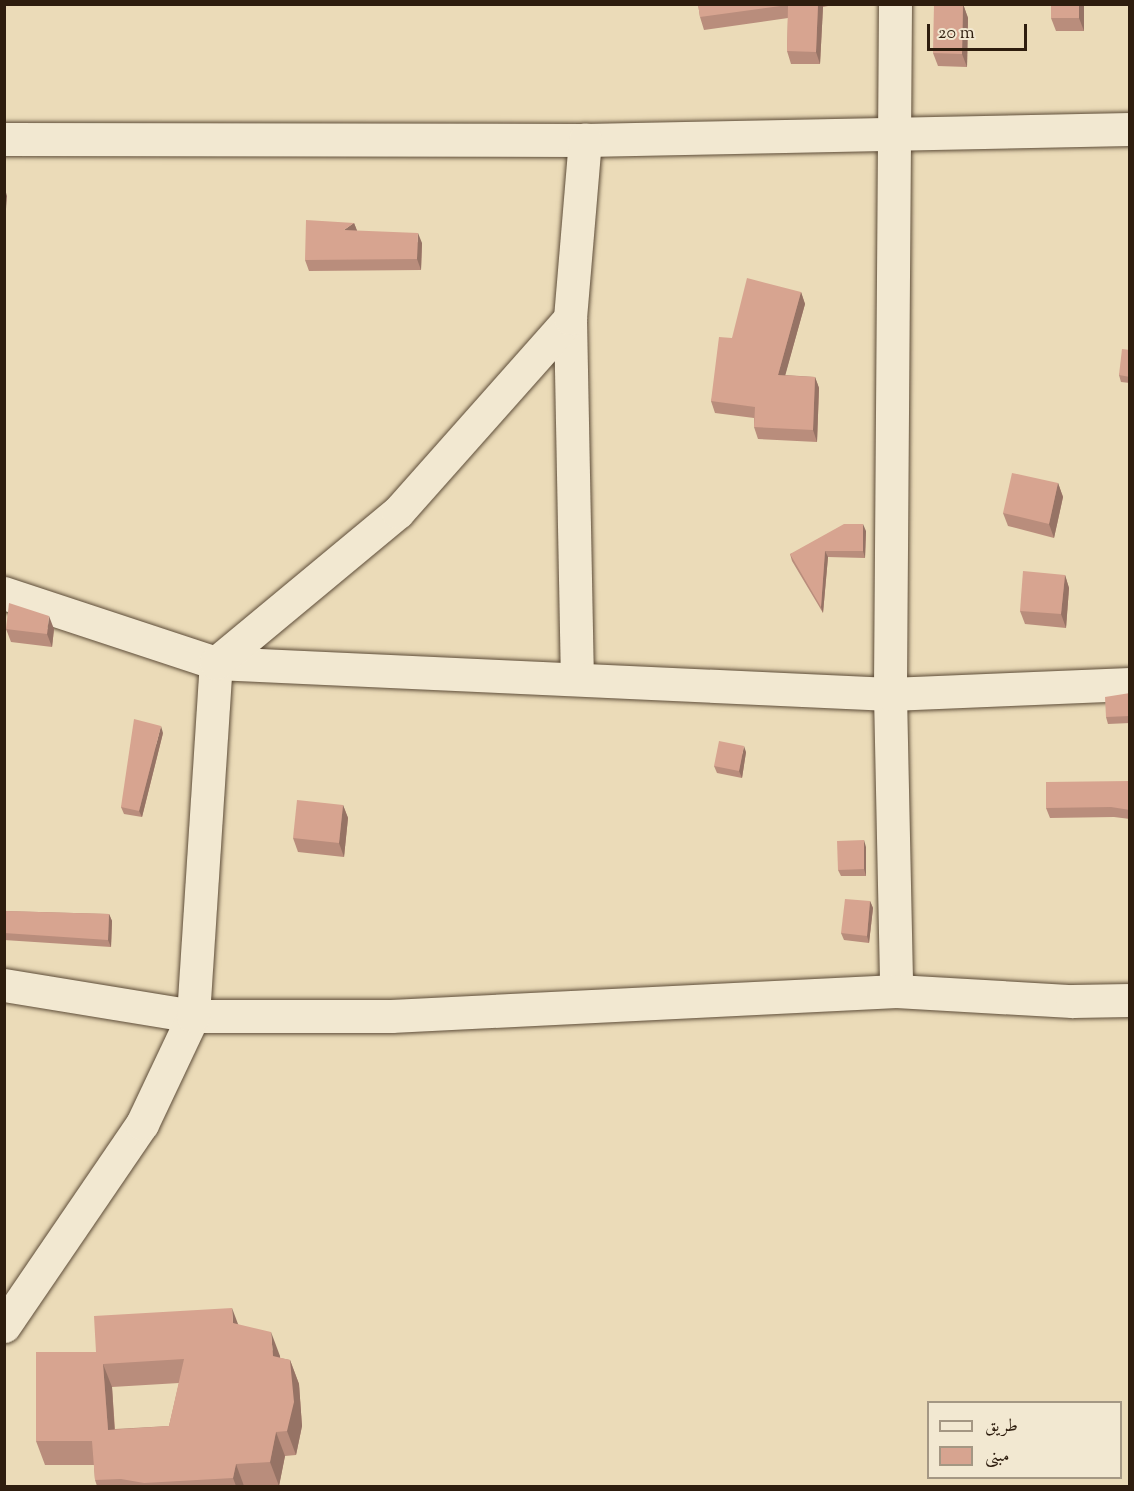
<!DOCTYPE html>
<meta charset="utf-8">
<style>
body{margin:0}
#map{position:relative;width:1134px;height:1491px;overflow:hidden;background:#ebdbb8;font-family:"Sorts Mill Goudy",Amiri,serif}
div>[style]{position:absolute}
.roads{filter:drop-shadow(0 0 2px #5d4c38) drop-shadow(0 0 2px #5d4c38)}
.minor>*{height:33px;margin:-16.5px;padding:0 16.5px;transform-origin:16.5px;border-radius:16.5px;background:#f2e8d1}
.wall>*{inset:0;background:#b98d7c}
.shaded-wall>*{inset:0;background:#967365}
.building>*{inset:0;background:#d7a490}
span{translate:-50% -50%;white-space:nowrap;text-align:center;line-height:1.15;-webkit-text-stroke:5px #f2e8d1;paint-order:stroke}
.frame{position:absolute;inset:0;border:6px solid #2e1d0e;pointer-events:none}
.legend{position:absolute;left:927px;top:1401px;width:195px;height:78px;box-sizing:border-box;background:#f2e8d1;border:2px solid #a49783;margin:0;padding:8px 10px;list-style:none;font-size:18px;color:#2e1d0e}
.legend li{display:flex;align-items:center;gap:12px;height:30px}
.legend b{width:30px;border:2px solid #a49783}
.scale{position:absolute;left:927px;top:24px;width:100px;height:27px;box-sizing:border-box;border:3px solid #2e1d0e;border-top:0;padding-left:8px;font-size:18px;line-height:21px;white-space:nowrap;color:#2e1d0e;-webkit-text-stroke:4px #f2e8d1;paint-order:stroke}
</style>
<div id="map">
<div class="roads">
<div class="minor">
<i style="left:895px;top:4px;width:690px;rotate:90.42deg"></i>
<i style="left:890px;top:694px;width:297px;rotate:88.8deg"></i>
<i style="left:4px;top:139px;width:581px;rotate:0.1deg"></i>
<i style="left:585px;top:140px;width:545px;rotate:-1.16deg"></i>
<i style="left:570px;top:318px;width:361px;rotate:88.9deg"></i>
<i style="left:4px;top:593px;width:223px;rotate:18.3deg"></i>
<i style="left:216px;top:663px;width:675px;rotate:2.63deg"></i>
<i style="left:890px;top:694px;width:240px;rotate:-2.4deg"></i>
<i style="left:4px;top:985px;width:192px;rotate:9.3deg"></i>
<i style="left:193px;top:1016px;width:198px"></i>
<i style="left:391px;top:1016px;width:506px;rotate:-2.83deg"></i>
<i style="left:896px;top:991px;width:176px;rotate:3.3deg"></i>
<i style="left:1072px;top:1001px;width:58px;rotate:-1deg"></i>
<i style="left:4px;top:1326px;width:245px;rotate:-55.7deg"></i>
<i style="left:142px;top:1124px;width:119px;rotate:-64.7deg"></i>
<i style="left:193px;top:1016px;width:354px;rotate:-86.3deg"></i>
<i style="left:216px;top:663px;width:236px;rotate:-39.7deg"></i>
<i style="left:398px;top:512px;width:259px;rotate:-48.4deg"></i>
<i style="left:570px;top:318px;width:179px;rotate:-85.2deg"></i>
</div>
</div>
<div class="wall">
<i style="clip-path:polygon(698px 4px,828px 4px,828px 6px,823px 7px,820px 64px,791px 64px,787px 51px,788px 18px,704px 30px,700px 17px)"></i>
<i style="clip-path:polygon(963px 4px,968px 18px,967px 67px,938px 66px,933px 53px)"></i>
<i style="clip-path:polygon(1084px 4px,1084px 31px,1056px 31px,1051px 18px)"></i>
<i style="clip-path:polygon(354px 223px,357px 231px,422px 243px,421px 270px,309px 271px,305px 260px)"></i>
<i style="clip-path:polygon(801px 292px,805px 304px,785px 375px,815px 377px,819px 388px,817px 442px,758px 439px,754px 427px,754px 418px,715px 413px,711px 401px,732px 338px)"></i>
<i style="clip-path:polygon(1130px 350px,1130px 383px,1121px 382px,1119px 375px)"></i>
<i style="clip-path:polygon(1058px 483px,1063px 497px,1054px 538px,1008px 526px,1003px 513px)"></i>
<i style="clip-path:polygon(866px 531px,865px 558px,828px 557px,823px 613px,792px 561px,790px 554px)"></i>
<i style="clip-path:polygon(1065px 575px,1069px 588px,1066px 628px,1025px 624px,1020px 611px)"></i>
<i style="clip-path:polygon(6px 629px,54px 629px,52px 647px,11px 642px)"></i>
<i style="clip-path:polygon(1130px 693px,1130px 723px,1108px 724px,1106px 717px)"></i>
<i style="clip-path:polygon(163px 733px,142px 817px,124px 814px,121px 807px)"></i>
<i style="clip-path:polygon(746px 752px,742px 778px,717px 773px,714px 766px)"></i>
<i style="clip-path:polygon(1130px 781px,1130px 819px,1114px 817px,1050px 818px,1046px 808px)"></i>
<i style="clip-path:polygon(343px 805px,348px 818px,344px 857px,298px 852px,293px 838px)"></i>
<i style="clip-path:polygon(866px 847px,866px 876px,841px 876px,838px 870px)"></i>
<i style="clip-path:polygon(870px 901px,873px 908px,869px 943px,844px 940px,841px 933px)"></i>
<i style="clip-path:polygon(4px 911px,109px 914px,112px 921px,111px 947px,4px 940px)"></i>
<i style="clip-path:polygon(evenodd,238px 1325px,280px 1356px,280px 1358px,290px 1360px,299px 1384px,302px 1426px,296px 1455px,285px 1456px,279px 1486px,97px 1486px,95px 1480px,94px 1465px,45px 1465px,36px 1441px,96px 1352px,238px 1325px,179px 1383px,169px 1426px,115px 1429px,112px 1387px,179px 1383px)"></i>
</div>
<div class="shaded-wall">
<i style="clip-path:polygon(818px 4px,823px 4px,823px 7px,820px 64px,816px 52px)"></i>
<i style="clip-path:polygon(963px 4px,968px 18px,967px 67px,962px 54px)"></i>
<i style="clip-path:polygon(1079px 4px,1084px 4px,1084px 31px,1079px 18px)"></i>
<i style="clip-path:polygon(5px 189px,7px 196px,5px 221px,4px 219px)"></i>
<i style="clip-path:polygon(354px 223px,358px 233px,344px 230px)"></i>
<i style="clip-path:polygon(418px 233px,422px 243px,421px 270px,417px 259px)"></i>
<i style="clip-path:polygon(801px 292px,805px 304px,782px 387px,778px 375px)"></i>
<i style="clip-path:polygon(815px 377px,819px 388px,817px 442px,813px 430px)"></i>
<i style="clip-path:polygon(1058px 483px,1063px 497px,1054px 538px,1049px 524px)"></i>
<i style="clip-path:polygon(863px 524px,866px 531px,865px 558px,863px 551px)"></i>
<i style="clip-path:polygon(825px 551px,828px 557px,823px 613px,821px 607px)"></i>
<i style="clip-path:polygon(1065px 575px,1069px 588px,1066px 628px,1061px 614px)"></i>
<i style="clip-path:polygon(49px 616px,54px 629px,52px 647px,47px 634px)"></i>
<i style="clip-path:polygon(161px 726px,163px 733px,142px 817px,139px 811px)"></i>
<i style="clip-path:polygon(744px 746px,746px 752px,742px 778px,739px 771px)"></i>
<i style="clip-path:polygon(343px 805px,348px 818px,344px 857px,339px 843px)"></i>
<i style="clip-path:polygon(864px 840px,866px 847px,866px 876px,864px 869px)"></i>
<i style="clip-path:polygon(870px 901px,873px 908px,869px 943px,867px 936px)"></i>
<i style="clip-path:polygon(109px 914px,112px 921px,111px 947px,108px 940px)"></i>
<i style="clip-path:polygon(232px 1308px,241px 1332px,233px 1323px)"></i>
<i style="clip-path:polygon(271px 1332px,280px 1356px,281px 1380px,273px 1356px)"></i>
<i style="clip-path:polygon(290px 1360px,299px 1384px,302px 1426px,296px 1455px,287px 1431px)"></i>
<i style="clip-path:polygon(103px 1364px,112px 1387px,116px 1454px,108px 1430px)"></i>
<i style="clip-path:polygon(276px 1432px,285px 1456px,279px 1486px,270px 1462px)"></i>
<i style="clip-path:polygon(236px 1464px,244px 1486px,236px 1486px,233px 1478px)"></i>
</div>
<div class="building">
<i style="clip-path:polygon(698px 4px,818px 4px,816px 52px,787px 51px,788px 5px,700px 17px)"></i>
<i style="clip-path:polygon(934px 4px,963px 4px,962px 54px,933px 53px)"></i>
<i style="clip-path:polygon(1051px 4px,1079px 4px,1079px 18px,1051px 18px)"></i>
<i style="clip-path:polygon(306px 220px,354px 223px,344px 230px,418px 233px,417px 259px,305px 260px)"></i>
<i style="clip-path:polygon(747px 278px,801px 292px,778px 375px,815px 377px,813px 430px,754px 427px,755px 407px,711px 401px,719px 337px,732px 338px)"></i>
<i style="clip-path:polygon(1122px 349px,1130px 350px,1130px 377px,1119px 375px)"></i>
<i style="clip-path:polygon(1012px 473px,1058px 483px,1049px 524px,1003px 513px)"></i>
<i style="clip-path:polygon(844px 524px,863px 524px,863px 551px,825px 551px,821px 607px,790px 554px)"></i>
<i style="clip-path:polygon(1023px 571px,1065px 575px,1061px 614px,1020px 611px)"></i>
<i style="clip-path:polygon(9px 603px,49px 616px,47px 634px,6px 629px)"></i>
<i style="clip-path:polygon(1130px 693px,1130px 716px,1106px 717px,1105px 697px)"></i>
<i style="clip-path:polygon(134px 719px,161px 726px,139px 811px,121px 807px)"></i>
<i style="clip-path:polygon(719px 741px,744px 746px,739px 771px,714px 766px)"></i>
<i style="clip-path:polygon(1130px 781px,1130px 810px,1111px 807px,1046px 808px,1046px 782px)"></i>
<i style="clip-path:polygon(297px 800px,343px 805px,339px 843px,293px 838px)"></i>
<i style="clip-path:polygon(864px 840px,864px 869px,838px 870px,837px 841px)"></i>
<i style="clip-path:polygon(845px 899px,870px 901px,867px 936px,841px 933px)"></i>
<i style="clip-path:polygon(4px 911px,109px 914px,108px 940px,4px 933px)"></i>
<i style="clip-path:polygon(evenodd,232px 1308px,233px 1323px,271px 1332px,273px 1356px,290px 1360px,294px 1402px,287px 1431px,276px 1432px,270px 1462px,236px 1464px,233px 1478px,144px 1483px,121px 1479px,95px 1480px,92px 1441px,36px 1441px,36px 1352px,96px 1352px,94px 1316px,232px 1308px,184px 1359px,169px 1426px,108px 1430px,103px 1364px,184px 1359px)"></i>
</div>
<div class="frame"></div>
<ul class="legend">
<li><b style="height:8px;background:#f2e8d1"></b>طريق</li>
<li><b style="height:16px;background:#d7a490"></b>مبنى</li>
</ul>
<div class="scale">20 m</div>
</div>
